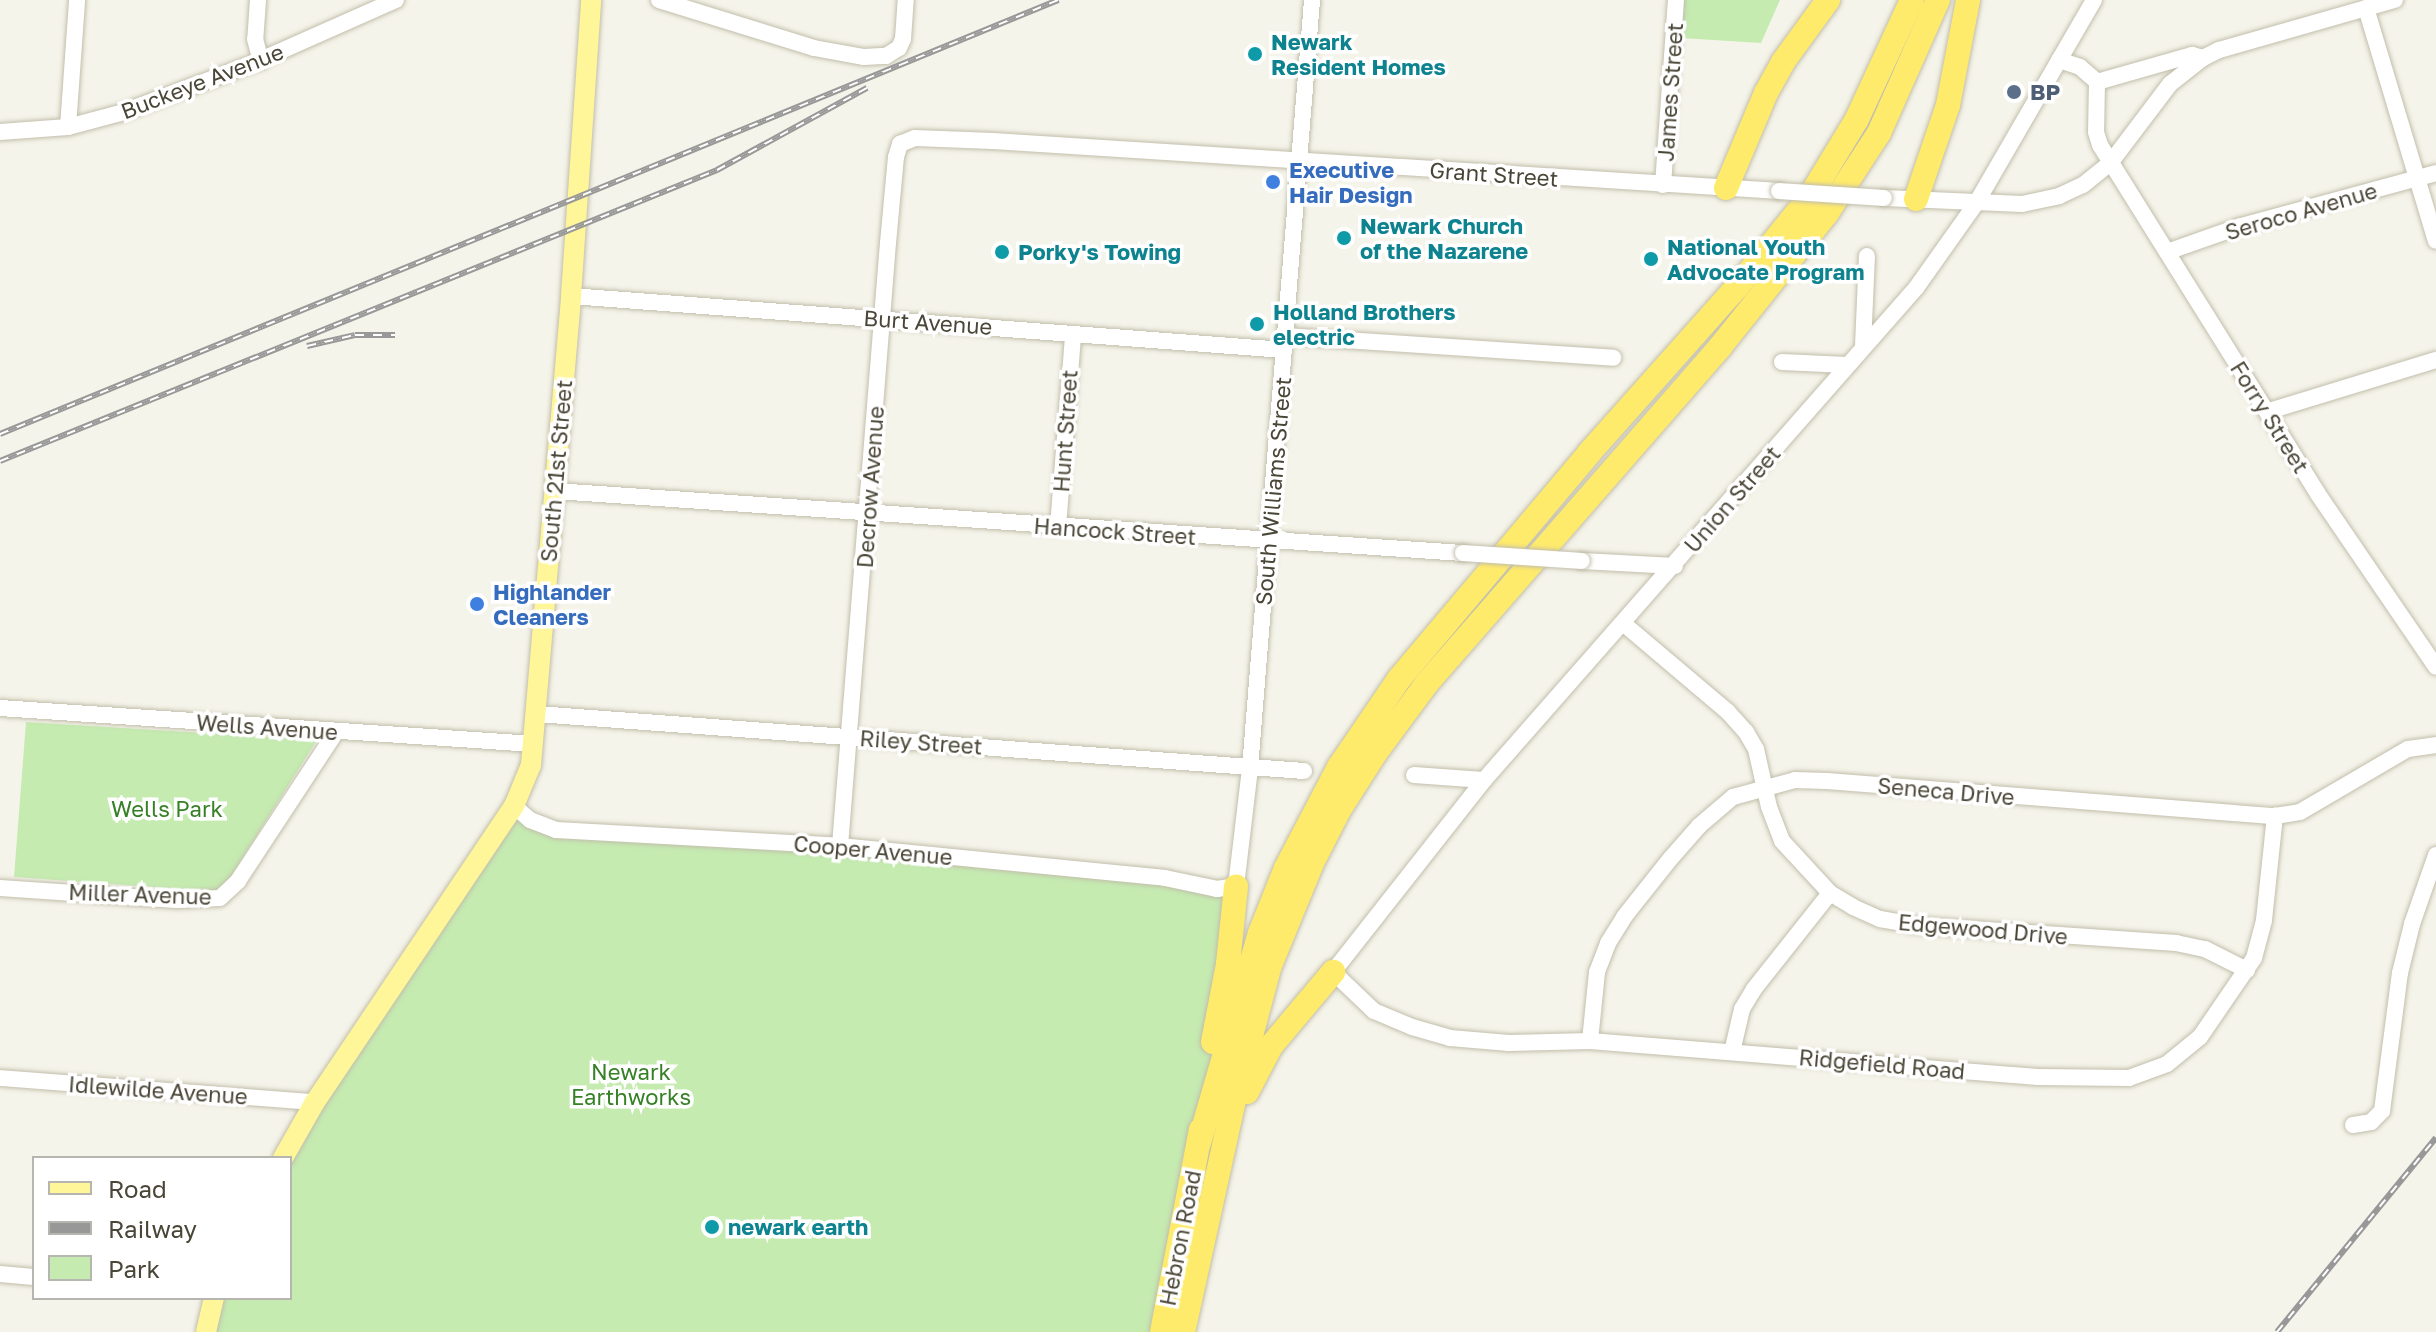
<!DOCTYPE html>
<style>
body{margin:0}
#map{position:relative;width:2436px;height:1332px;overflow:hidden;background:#f5f4ea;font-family:"Golos Text",sans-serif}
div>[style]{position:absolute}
.green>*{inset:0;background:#c5ebb1}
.roads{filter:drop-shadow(0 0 2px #c2beab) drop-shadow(0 0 2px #c2beab)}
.minor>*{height:16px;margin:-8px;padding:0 8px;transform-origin:8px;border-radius:8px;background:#fff}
.major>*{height:20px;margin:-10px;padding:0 10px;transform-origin:10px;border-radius:10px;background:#fff699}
.highway>*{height:24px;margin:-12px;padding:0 12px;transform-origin:12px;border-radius:12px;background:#ffeb6b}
.rail>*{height:6px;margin-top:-3px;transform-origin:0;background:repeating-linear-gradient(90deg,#fff 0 9px,#989898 0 18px);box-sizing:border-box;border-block:2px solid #989898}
.bridges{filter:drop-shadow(0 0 2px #c2beab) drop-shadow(0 0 2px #c2beab)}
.minor-bridge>*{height:16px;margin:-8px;padding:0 8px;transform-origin:8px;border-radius:8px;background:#fff}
.dots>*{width:22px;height:22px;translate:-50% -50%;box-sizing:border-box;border:4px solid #fff;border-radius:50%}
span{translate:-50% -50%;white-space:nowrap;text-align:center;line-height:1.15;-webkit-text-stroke:7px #fff;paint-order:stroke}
.culture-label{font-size:22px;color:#0d838f;font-weight:700}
.left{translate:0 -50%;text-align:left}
.street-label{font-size:22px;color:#4a4637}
.service-label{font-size:22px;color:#4e5e75;font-weight:700}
.shop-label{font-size:22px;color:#366cbe;font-weight:700}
.park-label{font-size:22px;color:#368026}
.legend{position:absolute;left:32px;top:1156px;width:260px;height:144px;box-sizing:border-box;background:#fff;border:2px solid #b7b5af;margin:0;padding:10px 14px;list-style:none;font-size:24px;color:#4a4637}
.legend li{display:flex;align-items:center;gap:16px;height:40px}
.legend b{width:40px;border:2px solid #b7b5af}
</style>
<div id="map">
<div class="green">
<i style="clip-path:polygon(1684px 0,1780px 0,1761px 43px,1681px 38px)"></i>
<i style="clip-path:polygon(26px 722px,317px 740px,221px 892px,14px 877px)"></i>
<i style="clip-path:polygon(514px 806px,530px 820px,1236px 886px,1228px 964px,1161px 1332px,206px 1332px,214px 1298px,290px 1298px,290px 1158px)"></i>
</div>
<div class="roads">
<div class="minor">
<i style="left:258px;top:0;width:39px;rotate:94deg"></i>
<i style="left:255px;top:39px;width:23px;rotate:75deg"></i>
<i style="left:659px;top:0;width:162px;rotate:17.2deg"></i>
<i style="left:814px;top:48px;width:51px;rotate:10.2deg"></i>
<i style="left:864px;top:57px;width:22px;rotate:-3deg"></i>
<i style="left:886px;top:56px;width:15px;rotate:-32deg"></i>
<i style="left:899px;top:48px;width:10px;rotate:-66deg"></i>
<i style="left:903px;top:39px;width:39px;rotate:-86deg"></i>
<i style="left:2094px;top:0;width:233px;rotate:120.1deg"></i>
<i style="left:1977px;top:202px;width:105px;rotate:125.3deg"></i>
<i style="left:1916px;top:288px;width:655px;rotate:131.28deg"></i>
<i style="left:1484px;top:780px;width:244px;rotate:128.2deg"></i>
<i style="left:1333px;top:972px;width:57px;rotate:43.6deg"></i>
<i style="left:1374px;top:1011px;width:41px;rotate:22.8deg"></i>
<i style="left:1412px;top:1027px;width:40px;rotate:16deg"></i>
<i style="left:1450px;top:1038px;width:59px;rotate:4.8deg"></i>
<i style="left:1509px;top:1043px;width:81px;rotate:-1.4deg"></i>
<i style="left:1590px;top:1041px;width:449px;rotate:4.6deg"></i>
<i style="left:2038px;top:1077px;width:91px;rotate:0.6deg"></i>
<i style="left:2129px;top:1078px;width:40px;rotate:-20.2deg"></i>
<i style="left:2167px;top:1064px;width:43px;rotate:-39.3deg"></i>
<i style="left:2200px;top:1037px;width:96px;rotate:-55.6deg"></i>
<i style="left:2254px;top:958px;width:39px;rotate:-75deg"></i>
<i style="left:2264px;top:920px;width:105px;rotate:-84deg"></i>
<i style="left:2366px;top:8px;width:243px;rotate:73.3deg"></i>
<i style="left:2059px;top:60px;width:22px;rotate:18deg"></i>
<i style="left:2080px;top:67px;width:23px;rotate:41deg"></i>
<i style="left:2097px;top:82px;width:50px;rotate:91.1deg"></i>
<i style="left:2096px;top:132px;width:14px;rotate:73deg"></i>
<i style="left:2100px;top:145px;width:411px;rotate:58deg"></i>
<i style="left:2318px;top:494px;width:209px;rotate:55.7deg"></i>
<i style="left:2097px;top:82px;width:99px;rotate:-15.9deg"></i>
<i style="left:2192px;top:55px;width:11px;rotate:15deg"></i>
<i style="left:68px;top:127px;width:127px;rotate:-85.9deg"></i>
<i style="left:0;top:132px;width:68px;rotate:-4.2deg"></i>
<i style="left:68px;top:127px;width:58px;rotate:-15deg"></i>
<i style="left:124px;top:112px;width:141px;rotate:-20.7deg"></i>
<i style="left:256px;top:62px;width:153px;rotate:-23.9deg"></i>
<i style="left:1663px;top:185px;width:185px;rotate:-86deg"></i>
<i style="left:1884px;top:198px;width:138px;rotate:2.5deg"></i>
<i style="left:2022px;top:204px;width:38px;rotate:-12deg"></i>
<i style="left:2059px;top:196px;width:26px;rotate:-25deg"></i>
<i style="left:2083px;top:185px;width:36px;rotate:-39deg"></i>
<i style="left:2111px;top:162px;width:98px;rotate:-52.9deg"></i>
<i style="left:2170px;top:84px;width:42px;rotate:-38.2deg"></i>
<i style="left:2203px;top:58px;width:18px;rotate:-27deg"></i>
<i style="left:2219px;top:50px;width:183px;rotate:-15.9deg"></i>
<i style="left:2167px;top:252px;width:78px;rotate:-19.4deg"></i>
<i style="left:2241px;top:226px;width:202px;rotate:-15.2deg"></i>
<i style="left:571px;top:296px;width:715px;rotate:4.33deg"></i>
<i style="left:1285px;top:336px;width:329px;rotate:3.8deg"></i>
<i style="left:1863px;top:346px;width:90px;rotate:-87.5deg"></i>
<i style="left:1782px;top:362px;width:65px;rotate:2.6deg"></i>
<i style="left:2269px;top:411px;width:175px;rotate:-17deg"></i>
<i style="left:555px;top:491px;width:910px;rotate:3.91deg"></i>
<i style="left:1058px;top:527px;width:193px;rotate:-85.5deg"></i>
<i style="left:1582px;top:561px;width:93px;rotate:3.1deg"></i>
<i style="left:1624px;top:624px;width:136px;rotate:40.2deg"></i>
<i style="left:1728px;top:712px;width:27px;rotate:48deg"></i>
<i style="left:1746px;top:732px;width:20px;rotate:60deg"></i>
<i style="left:1756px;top:749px;width:59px;rotate:77.4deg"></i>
<i style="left:1769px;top:807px;width:36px;rotate:69deg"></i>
<i style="left:1782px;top:841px;width:71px;rotate:47.3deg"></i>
<i style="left:1830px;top:893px;width:27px;rotate:31deg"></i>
<i style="left:1853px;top:907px;width:30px;rotate:24deg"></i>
<i style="left:1880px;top:919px;width:34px;rotate:10deg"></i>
<i style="left:1913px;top:925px;width:264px;rotate:3.9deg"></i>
<i style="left:2176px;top:943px;width:30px;rotate:12deg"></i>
<i style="left:2205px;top:949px;width:47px;rotate:26.6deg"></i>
<i style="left:0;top:708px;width:534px;rotate:3.86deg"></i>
<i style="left:537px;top:714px;width:769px;rotate:4.25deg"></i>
<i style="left:1414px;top:775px;width:70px;rotate:4.1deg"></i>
<i style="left:514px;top:806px;width:21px;rotate:41deg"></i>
<i style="left:530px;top:820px;width:28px;rotate:21deg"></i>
<i style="left:556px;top:830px;width:284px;rotate:3.2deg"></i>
<i style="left:840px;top:846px;width:327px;rotate:5.6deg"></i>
<i style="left:1165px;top:878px;width:53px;rotate:11.9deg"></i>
<i style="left:1217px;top:889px;width:19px;rotate:-9deg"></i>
<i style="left:1236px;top:886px;width:119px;rotate:-83.2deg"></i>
<i style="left:1250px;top:768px;width:770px;rotate:-85.38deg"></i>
<i style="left:840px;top:846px;width:605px;rotate:-85.45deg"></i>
<i style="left:888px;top:243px;width:86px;rotate:-84.7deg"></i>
<i style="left:896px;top:157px;width:14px;rotate:-73deg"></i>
<i style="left:900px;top:144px;width:16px;rotate:-22deg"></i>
<i style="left:915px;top:138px;width:78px;rotate:2.2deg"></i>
<i style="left:993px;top:141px;width:788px;rotate:3.64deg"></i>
<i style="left:0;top:888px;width:177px;rotate:3.9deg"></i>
<i style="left:177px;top:900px;width:43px;rotate:-2.7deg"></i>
<i style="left:220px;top:898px;width:25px;rotate:-43deg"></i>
<i style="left:238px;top:881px;width:178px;rotate:-56.7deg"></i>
<i style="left:1590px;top:1041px;width:69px;rotate:-84.2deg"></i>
<i style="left:1597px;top:972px;width:31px;rotate:-69deg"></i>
<i style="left:1608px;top:943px;width:31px;rotate:-58deg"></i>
<i style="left:1624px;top:917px;width:75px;rotate:-51.5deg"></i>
<i style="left:1671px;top:858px;width:43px;rotate:-48.8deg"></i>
<i style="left:1699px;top:826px;width:45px;rotate:-40.5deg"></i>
<i style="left:1733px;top:797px;width:64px;rotate:-15.3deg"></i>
<i style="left:1795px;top:780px;width:32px;rotate:2deg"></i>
<i style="left:1827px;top:781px;width:449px;rotate:4.5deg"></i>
<i style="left:2275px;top:816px;width:25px;rotate:-9deg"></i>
<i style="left:2300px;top:812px;width:125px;rotate:-30.3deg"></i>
<i style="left:2408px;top:749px;width:28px;rotate:-8deg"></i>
<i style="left:1732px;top:1052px;width:44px;rotate:-76.9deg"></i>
<i style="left:1742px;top:1009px;width:23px;rotate:-59deg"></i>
<i style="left:1754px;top:989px;width:122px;rotate:-51.6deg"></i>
<i style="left:0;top:1078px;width:316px;rotate:4.4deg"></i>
<i style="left:2353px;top:1125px;width:18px;rotate:-9deg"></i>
<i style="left:2371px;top:1122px;width:16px;rotate:-45deg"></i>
<i style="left:2382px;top:1111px;width:139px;rotate:-82.6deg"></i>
<i style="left:2400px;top:973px;width:50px;rotate:-76.2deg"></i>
<i style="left:2412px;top:924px;width:73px;rotate:-70.8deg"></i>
<i style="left:0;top:1274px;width:34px;rotate:5deg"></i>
</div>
<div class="major">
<i style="left:283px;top:1158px;width:64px;rotate:-60.3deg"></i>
<i style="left:315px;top:1102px;width:357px;rotate:-56.1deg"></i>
<i style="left:514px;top:806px;width:44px;rotate:-67.5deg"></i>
<i style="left:531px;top:765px;width:471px;rotate:-85.1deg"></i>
<i style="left:571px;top:296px;width:297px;rotate:-86.1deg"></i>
<i style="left:206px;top:1332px;width:35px;rotate:-77deg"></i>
</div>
<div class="highway">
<i style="left:1726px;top:188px;width:103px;rotate:-67.2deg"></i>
<i style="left:1766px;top:93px;width:35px;rotate:-61deg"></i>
<i style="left:1783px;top:62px;width:77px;rotate:-54deg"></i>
<i style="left:1916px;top:199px;width:99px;rotate:-71.2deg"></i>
<i style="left:1948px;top:105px;width:107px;rotate:-79.2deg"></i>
<i style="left:1213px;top:1042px;width:79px;rotate:-79.1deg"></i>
<i style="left:1228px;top:964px;width:78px;rotate:-84.1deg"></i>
<i style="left:1247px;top:1092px;width:52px;rotate:-62.4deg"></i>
<i style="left:1271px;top:1046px;width:97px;rotate:-50deg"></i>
<i style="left:1199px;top:1143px;width:219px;rotate:-73.8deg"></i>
<i style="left:1260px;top:933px;width:70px;rotate:-68.2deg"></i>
<i style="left:1286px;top:868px;width:114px;rotate:-62.3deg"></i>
<i style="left:1339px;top:767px;width:107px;rotate:-55.7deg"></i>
<i style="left:1399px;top:679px;width:295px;rotate:-49.9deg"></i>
<i style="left:1589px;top:453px;width:222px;rotate:-48.3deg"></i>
<i style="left:1737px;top:287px;width:114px;rotate:-51deg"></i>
<i style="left:1809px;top:198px;width:92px;rotate:-58.7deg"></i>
<i style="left:1857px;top:119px;width:131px;rotate:-65.2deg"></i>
<i style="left:1162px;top:1332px;width:206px;rotate:-79.1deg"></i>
<i style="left:1183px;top:1332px;width:238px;rotate:-77.6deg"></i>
<i style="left:1234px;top:1100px;width:137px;rotate:-75.1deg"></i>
<i style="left:1269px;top:968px;width:113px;rotate:-67.7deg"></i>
<i style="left:1312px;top:863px;width:59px;rotate:-63deg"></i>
<i style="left:1339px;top:810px;width:65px;rotate:-57.5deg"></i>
<i style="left:1374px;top:755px;width:89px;rotate:-53.6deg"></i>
<i style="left:1427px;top:683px;width:446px;rotate:-48.9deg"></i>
<i style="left:1720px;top:347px;width:171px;rotate:-51.4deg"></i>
<i style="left:1827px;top:213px;width:95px;rotate:-57deg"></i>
<i style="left:1879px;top:133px;width:145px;rotate:-66.1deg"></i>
</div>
</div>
<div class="rail">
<i style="left:307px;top:346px;width:49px;rotate:-12.9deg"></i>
<i style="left:355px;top:335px;width:40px"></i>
<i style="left:0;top:434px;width:1144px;rotate:-22.3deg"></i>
<i style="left:0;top:461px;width:774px;rotate:-22.09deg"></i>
<i style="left:717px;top:170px;width:171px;rotate:-28.7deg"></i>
<i style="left:2277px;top:1332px;width:251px;rotate:-50.7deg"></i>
</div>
<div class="bridges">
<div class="minor-bridge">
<i style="left:1779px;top:191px;width:105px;rotate:3.8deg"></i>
<i style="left:1463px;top:553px;width:119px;rotate:3.8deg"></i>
</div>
</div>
<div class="dots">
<i style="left:1255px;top:54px;background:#0f9aa8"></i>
<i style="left:2014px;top:92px;background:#5c6f8a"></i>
<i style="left:1273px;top:182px;background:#3f7fe0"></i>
<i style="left:1344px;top:238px;background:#0f9aa8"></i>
<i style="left:1002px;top:252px;background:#0f9aa8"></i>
<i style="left:1651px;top:259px;background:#0f9aa8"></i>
<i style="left:1257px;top:324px;background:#0f9aa8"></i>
<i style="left:477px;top:604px;background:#3f7fe0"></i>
<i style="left:712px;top:1227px;background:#0f9aa8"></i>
</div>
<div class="culture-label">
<span class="left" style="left:1271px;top:54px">Newark<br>Resident Homes</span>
<span class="left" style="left:1360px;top:238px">Newark Church<br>of the Nazarene</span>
<span class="left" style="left:1667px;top:259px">National Youth<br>Advocate Program</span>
<span class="left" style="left:1018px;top:252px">Porky's Towing</span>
<span class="left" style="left:1273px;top:324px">Holland Brothers<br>electric</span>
<span class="left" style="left:728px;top:1227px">newark earth</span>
</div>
<div class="street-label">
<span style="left:202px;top:81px;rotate:-21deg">Buckeye Avenue</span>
<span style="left:1670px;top:92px;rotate:-86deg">James Street</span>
<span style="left:1494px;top:174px;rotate:4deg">Grant Street</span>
<span style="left:2301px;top:211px;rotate:-16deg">Seroco Avenue</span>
<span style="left:928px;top:322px;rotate:4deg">Burt Avenue</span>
<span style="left:2270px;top:417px;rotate:58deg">Forry Street</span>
<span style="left:1065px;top:431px;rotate:-86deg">Hunt Street</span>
<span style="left:556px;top:471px;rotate:-85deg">South 21st Street</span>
<span style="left:870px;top:487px;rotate:-86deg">Decrow Avenue</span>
<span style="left:1273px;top:491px;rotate:-85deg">South Williams Street</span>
<span style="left:1732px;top:499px;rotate:-49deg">Union Street</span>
<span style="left:1115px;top:531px;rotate:4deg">Hancock Street</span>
<span style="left:267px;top:727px;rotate:4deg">Wells Avenue</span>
<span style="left:921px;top:742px;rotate:4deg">Riley Street</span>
<span style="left:1946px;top:791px;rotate:5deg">Seneca Drive</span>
<span style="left:873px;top:850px;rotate:5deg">Cooper Avenue</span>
<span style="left:140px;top:894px;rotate:2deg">Miller Avenue</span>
<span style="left:1983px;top:929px;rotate:5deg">Edgewood Drive</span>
<span style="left:1882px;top:1064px;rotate:5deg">Ridgefield Road</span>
<span style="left:158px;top:1090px;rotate:4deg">Idlewilde Avenue</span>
<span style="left:1180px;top:1238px;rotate:-79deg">Hebron Road</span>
</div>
<div class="service-label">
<span class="left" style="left:2030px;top:92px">BP</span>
</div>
<div class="shop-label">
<span class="left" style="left:1289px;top:182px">Executive<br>Hair Design</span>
<span class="left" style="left:493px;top:604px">Highlander<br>Cleaners</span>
</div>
<div class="park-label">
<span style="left:167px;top:809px">Wells Park</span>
<span style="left:631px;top:1084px">Newark<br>Earthworks</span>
</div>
<ul class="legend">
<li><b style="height:10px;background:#fff699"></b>Road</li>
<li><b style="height:10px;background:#989898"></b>Railway</li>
<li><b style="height:22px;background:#c5ebb1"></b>Park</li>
</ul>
</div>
